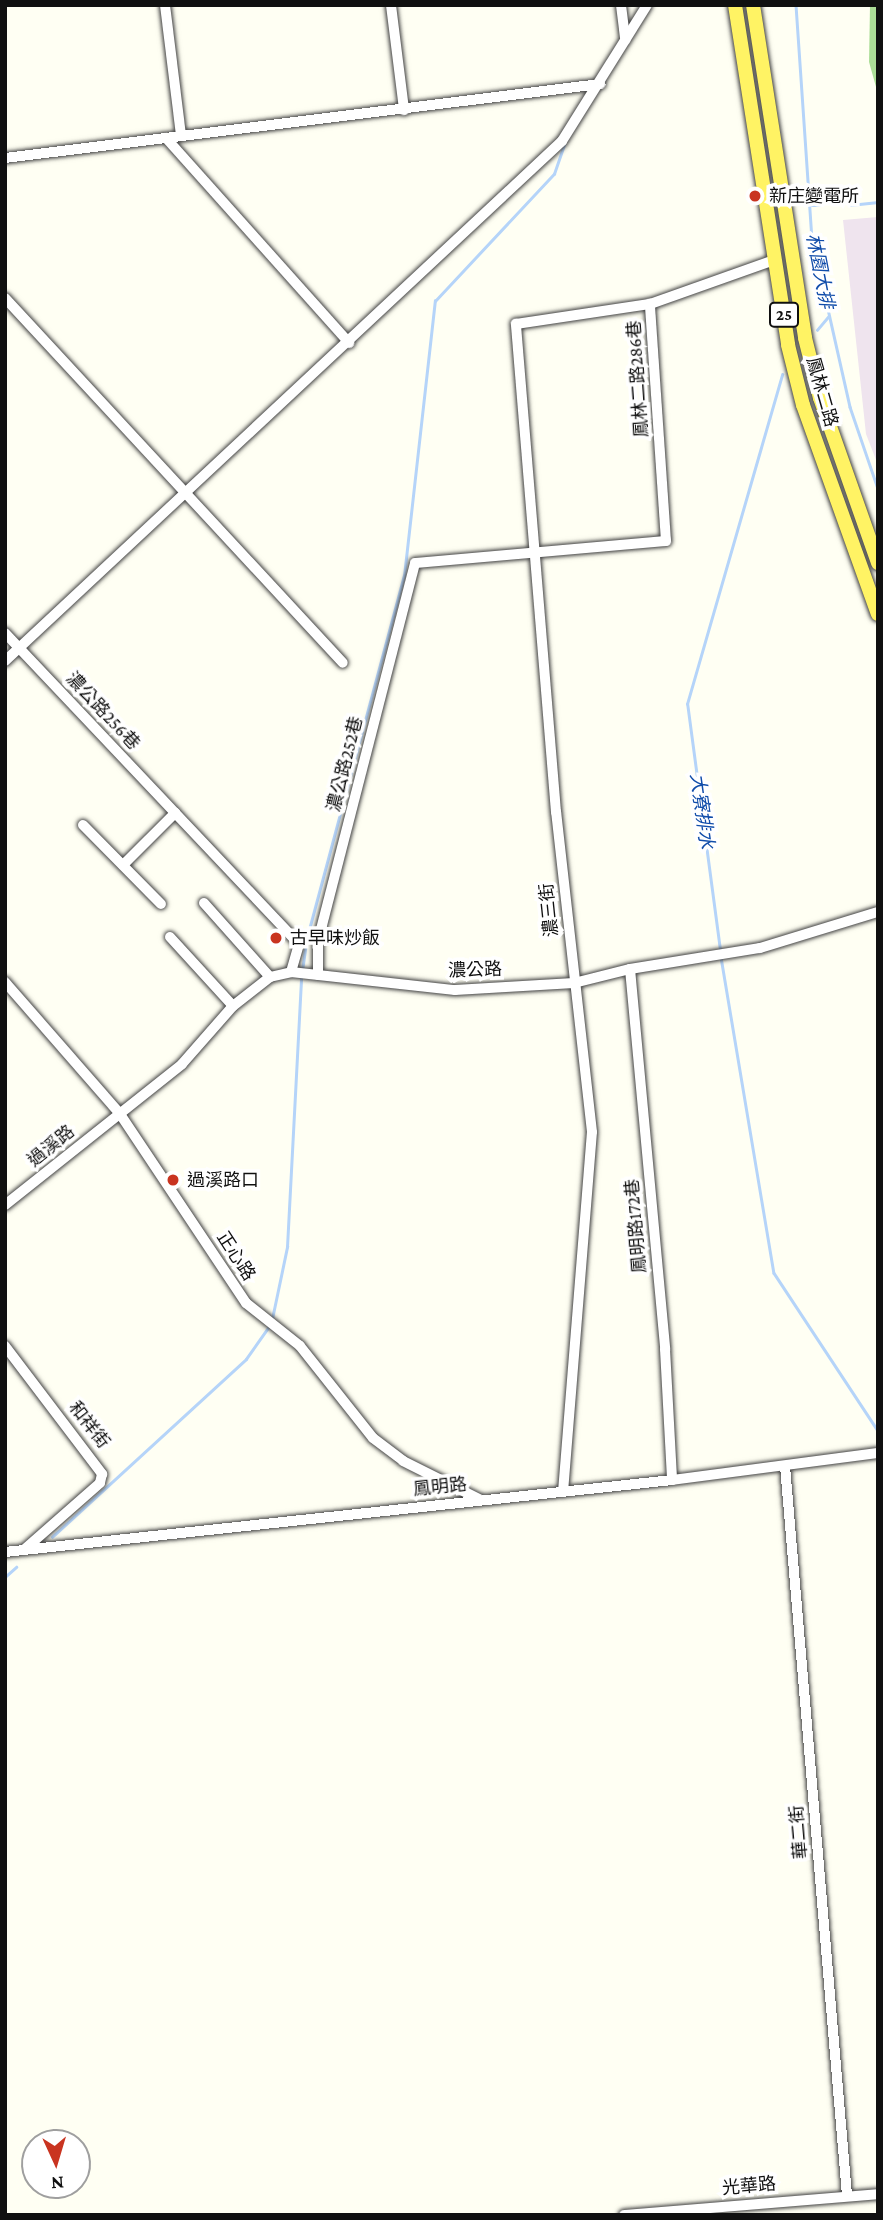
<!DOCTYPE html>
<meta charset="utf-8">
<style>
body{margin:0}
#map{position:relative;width:883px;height:2220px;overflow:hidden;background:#fffff3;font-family:"Crimson Pro","Noto Sans TC",serif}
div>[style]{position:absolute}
.industrial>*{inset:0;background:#efe4ee}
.forest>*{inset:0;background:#acde98}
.stream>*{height:2.5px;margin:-1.25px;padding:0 1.25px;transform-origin:1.25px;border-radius:1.25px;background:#b5d4f9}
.roads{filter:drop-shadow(0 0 2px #434343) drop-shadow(0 0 2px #434343)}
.minor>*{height:10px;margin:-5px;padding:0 5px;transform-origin:5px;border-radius:5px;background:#fff}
.major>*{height:14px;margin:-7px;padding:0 7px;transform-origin:7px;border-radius:7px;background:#fff364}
.dots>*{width:19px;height:19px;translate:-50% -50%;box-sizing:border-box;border:4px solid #fff;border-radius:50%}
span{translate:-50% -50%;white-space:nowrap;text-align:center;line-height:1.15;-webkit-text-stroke:7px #fff;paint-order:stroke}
.shield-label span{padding:2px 5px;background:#fff;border:2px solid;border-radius:5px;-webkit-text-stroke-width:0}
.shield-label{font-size:16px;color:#101010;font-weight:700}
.poi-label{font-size:18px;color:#101010}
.left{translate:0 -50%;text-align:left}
.street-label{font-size:18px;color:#101010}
.water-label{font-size:19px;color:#114daa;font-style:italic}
.frame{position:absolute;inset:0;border:7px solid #101010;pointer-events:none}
.north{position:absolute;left:21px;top:2129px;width:70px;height:70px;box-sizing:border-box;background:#fff;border:2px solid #9f9f9f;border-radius:50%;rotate:176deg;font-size:19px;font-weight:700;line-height:28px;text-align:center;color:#101010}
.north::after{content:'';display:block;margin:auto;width:24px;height:32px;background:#c93420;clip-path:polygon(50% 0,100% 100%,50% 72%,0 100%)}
</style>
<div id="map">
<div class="industrial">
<i style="clip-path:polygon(878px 217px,878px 465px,866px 434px,843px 220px)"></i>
</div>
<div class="forest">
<i style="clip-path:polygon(870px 5px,878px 5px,878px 94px,869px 62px)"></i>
</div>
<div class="stream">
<i style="left:796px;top:5px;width:234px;rotate:86.1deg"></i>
<i style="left:812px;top:238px;width:173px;rotate:77.3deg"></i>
<i style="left:850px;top:407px;width:87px;rotate:71.1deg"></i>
<i style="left:850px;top:205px;width:28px;rotate:-6deg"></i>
<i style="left:811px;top:206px;width:10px"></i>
<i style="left:817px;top:330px;width:17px;rotate:-50deg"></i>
<i style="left:720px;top:950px;width:248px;rotate:-97.6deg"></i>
<i style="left:687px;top:704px;width:343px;rotate:-73.9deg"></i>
<i style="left:721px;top:957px;width:320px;rotate:80.5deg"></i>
<i style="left:774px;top:1273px;width:189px;rotate:56.6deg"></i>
<i style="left:302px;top:971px;width:34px;rotate:-82deg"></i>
<i style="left:307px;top:937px;width:374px;rotate:-75deg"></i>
<i style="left:404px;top:576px;width:277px;rotate:-83.6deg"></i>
<i style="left:435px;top:301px;width:174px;rotate:-46.9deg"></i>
<i style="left:554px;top:174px;width:31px;rotate:-71deg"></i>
<i style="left:272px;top:1319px;width:74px;rotate:-78.2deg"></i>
<i style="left:287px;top:1247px;width:269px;rotate:-87deg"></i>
<i style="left:52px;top:1537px;width:263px;rotate:-42.5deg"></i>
<i style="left:246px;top:1359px;width:42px;rotate:-54.8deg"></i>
<i style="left:5px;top:1577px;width:15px;rotate:-42deg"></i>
</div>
<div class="roads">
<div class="minor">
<i style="left:165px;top:5px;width:132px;rotate:83deg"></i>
<i style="left:391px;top:5px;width:106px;rotate:82.9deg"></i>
<i style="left:621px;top:5px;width:35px;rotate:83deg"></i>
<i style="left:166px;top:138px;width:275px;rotate:48.2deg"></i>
<i style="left:5px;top:158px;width:600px;rotate:-7.09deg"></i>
<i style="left:5px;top:298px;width:497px;rotate:47.2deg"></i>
<i style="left:5px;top:633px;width:428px;rotate:46.6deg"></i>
<i style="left:299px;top:944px;width:29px;rotate:106deg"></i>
<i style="left:5px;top:661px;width:762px;rotate:-43.03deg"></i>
<i style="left:562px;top:141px;width:160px;rotate:-58deg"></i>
<i style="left:83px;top:825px;width:111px;rotate:45.4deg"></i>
<i style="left:123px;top:865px;width:74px;rotate:-45deg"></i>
<i style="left:204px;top:903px;width:99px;rotate:48.3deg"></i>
<i style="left:170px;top:937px;width:93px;rotate:47.6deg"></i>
<i style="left:630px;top:969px;width:382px;rotate:84.7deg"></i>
<i style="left:665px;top:1349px;width:131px;rotate:86.9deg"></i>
<i style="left:318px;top:975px;width:34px;rotate:-90deg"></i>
<i style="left:318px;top:941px;width:390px;rotate:-75.6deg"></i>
<i style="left:415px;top:563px;width:252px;rotate:-5deg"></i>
<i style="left:666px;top:541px;width:238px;rotate:-93.9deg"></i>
<i style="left:650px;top:304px;width:132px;rotate:-19.5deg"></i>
<i style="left:5px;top:982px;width:175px;rotate:48.9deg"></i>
<i style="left:120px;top:1114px;width:227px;rotate:56.3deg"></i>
<i style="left:246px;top:1303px;width:69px;rotate:38.5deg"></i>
<i style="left:300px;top:1346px;width:117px;rotate:51.6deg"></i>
<i style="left:373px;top:1438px;width:38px;rotate:37deg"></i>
<i style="left:403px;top:1461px;width:85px;rotate:26.6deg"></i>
<i style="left:5px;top:1205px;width:226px;rotate:-38.5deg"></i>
<i style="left:182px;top:1064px;width:77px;rotate:-48.7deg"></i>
<i style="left:233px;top:1006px;width:47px;rotate:-38.1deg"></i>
<i style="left:270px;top:977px;width:22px;rotate:-13deg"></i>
<i style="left:291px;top:972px;width:165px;rotate:6.3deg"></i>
<i style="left:455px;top:990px;width:119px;rotate:-3.4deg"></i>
<i style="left:574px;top:983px;width:58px;rotate:-14deg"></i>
<i style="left:630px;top:969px;width:132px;rotate:-9.2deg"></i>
<i style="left:760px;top:948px;width:123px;rotate:-17deg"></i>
<i style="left:5px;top:1346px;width:161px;rotate:52.8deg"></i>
<i style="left:102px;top:1474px;width:9px;rotate:103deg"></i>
<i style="left:100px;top:1483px;width:100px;rotate:138.7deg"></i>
<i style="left:785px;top:1466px;width:732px;rotate:85.14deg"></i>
<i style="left:563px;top:1492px;width:361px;rotate:-85.4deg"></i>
<i style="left:592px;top:1132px;width:322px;rotate:-96.4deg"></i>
<i style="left:556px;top:812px;width:490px;rotate:-94.7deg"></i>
<i style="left:516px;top:324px;width:135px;rotate:-8.5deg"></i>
<i style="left:5px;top:1552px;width:671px;rotate:-6.16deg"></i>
<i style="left:672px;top:1480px;width:208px;rotate:-7.5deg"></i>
<i style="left:624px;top:2215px;width:255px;rotate:-4.7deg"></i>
</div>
<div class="major">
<i style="left:735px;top:5px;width:344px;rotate:81.1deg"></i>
<i style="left:788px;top:345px;width:62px;rotate:76deg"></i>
<i style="left:803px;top:405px;width:222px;rotate:70.3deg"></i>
<i style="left:753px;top:5px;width:337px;rotate:81.1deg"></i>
<i style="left:805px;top:338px;width:62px;rotate:76deg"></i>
<i style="left:820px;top:398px;width:175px;rotate:70.6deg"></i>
</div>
</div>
<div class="dots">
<i style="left:755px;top:196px;background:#c93420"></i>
<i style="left:276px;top:938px;background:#c93420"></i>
<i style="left:173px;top:1180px;background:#c93420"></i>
</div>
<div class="shield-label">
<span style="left:784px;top:315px">25</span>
</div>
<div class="poi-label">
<span class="left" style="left:769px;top:196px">新庄變電所</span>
<span class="left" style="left:290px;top:938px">古早味炒飯</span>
<span class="left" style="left:187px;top:1180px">過溪路口</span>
</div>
<div class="street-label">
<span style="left:638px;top:379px;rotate:-94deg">鳳林二路286巷</span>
<span style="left:822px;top:392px;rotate:74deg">鳳林二路</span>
<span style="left:103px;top:711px;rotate:47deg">濃公路256巷</span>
<span style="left:345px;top:764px;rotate:-76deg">濃公路252巷</span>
<span style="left:549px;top:910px;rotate:-96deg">濃三街</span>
<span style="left:475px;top:970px;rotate:-2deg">濃公路</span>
<span style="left:51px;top:1146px;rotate:-39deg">過溪路</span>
<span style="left:636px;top:1226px;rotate:-95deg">鳳明路172巷</span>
<span style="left:236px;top:1256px;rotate:57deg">正心路</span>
<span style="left:89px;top:1425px;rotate:52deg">和祥街</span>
<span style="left:440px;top:1487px;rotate:-6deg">鳳明路</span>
<span style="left:799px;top:1832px;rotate:-95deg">華二街</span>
<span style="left:749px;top:2186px;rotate:-5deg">光華路</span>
</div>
<div class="water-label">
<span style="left:820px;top:271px;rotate:79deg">林園大排</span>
<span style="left:702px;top:811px;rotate:82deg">大寮排水</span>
</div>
<div class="frame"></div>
<div class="north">N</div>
</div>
